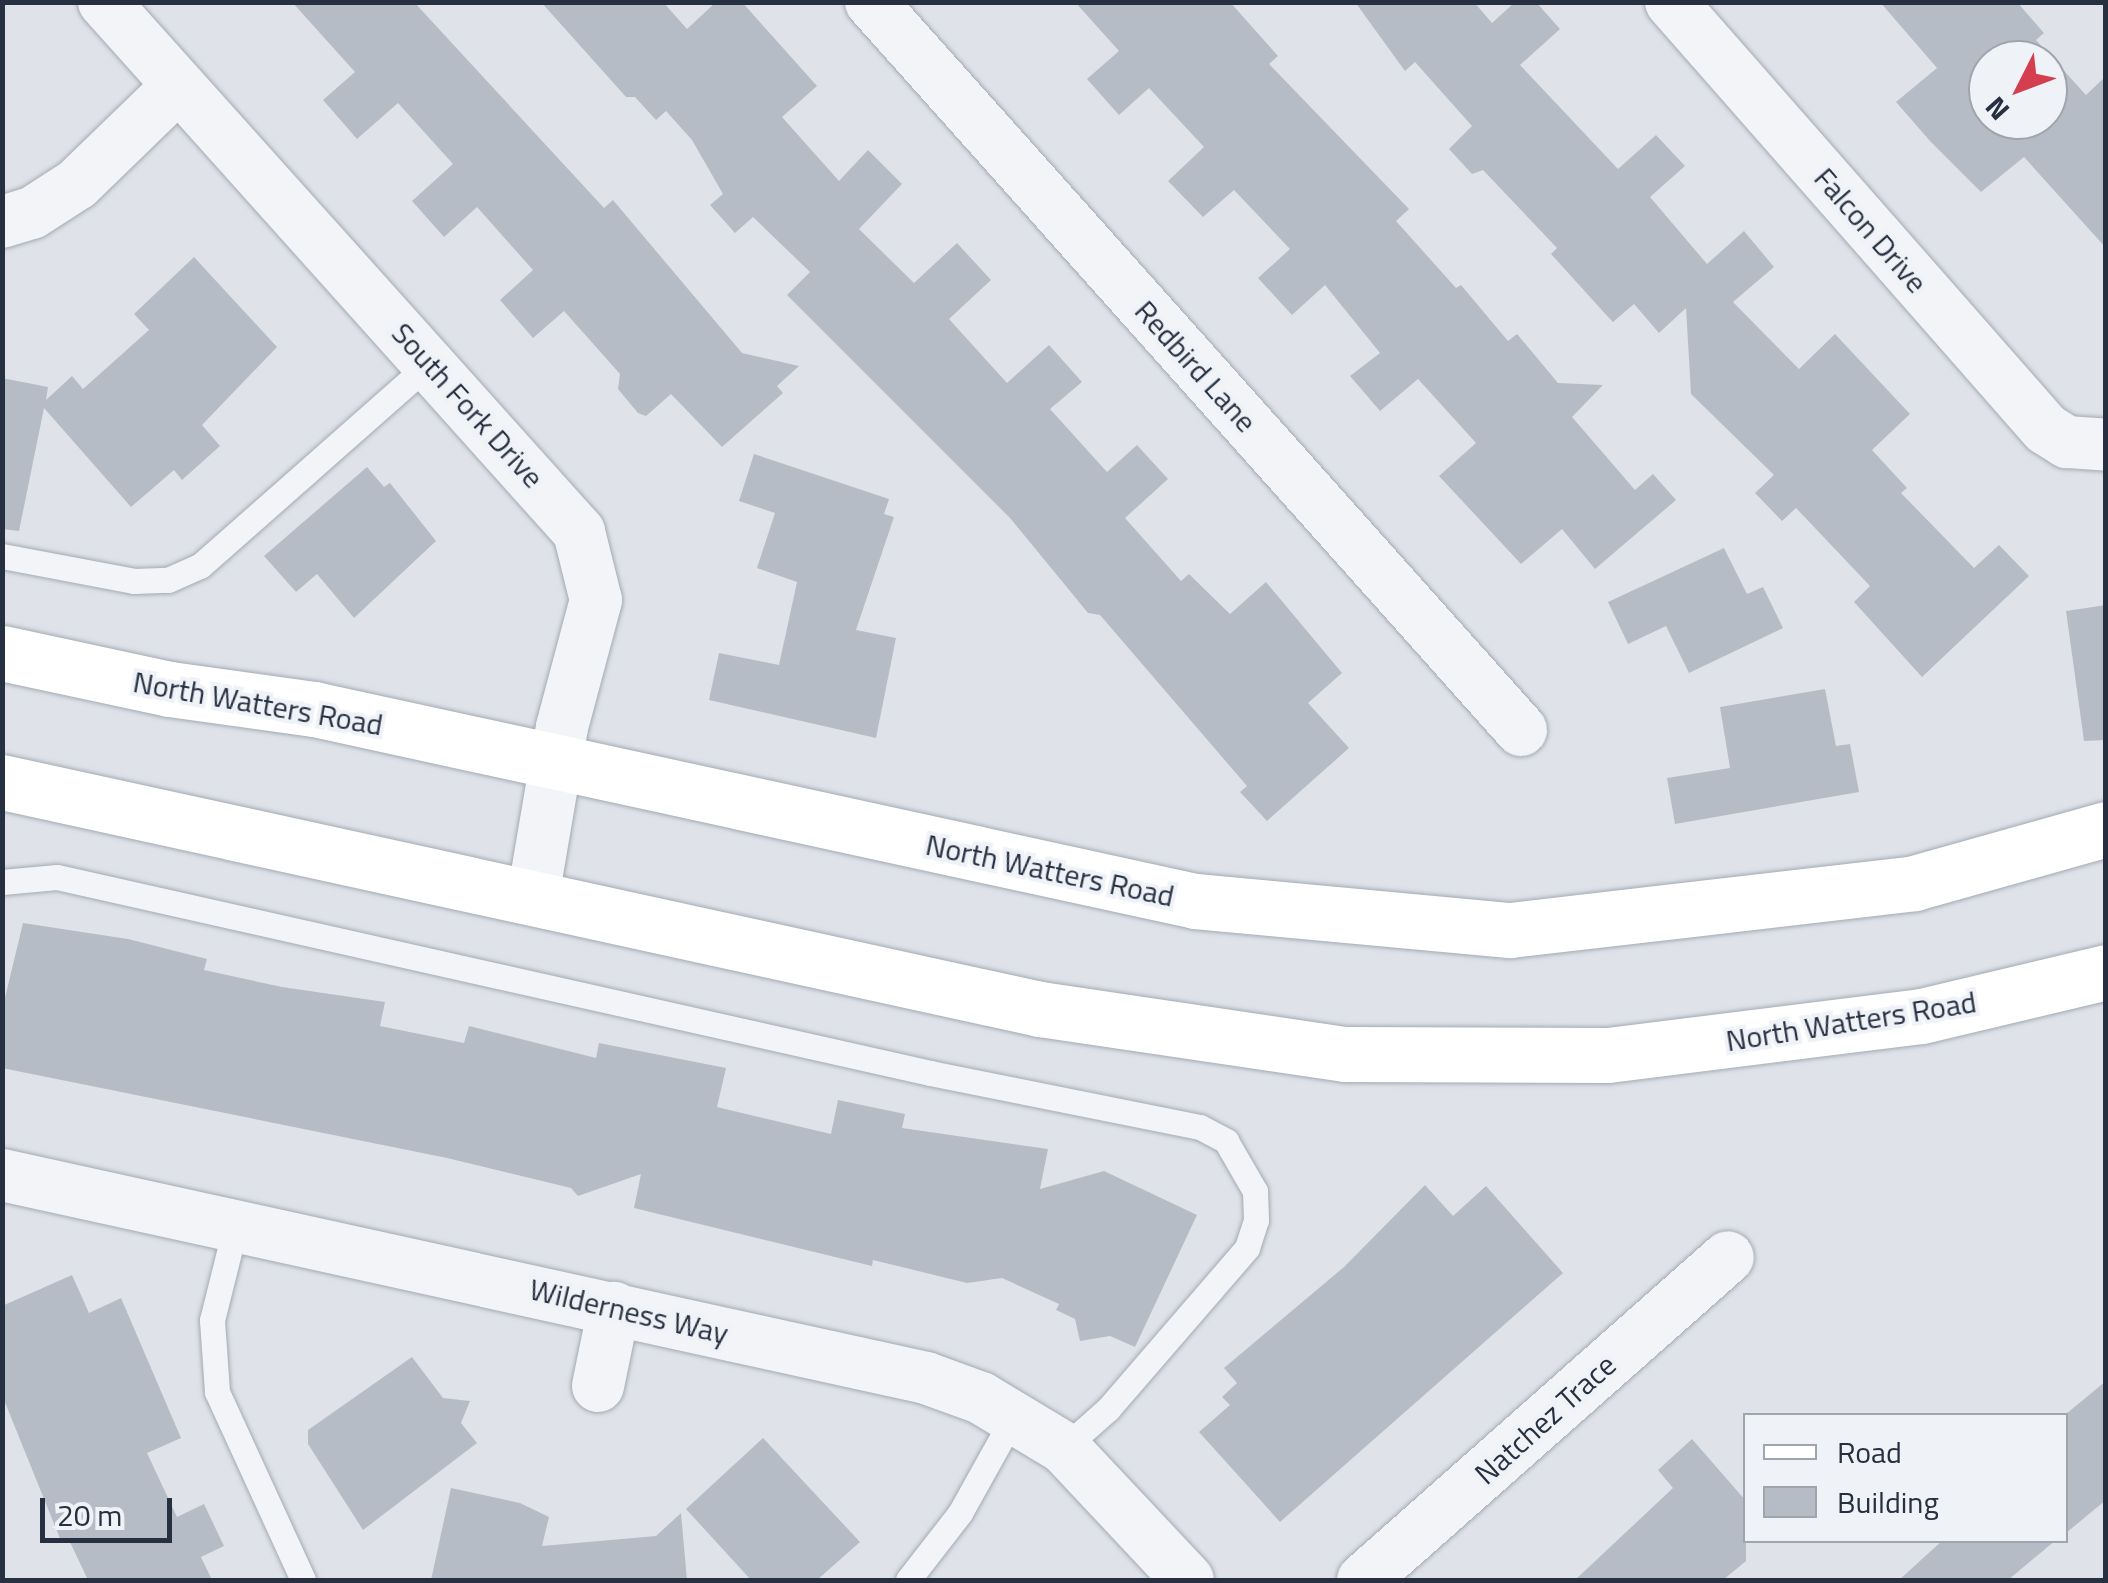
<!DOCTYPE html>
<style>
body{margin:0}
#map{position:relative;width:2108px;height:1583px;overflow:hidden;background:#dfe3e9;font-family:"Titillium Web",sans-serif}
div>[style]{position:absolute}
.building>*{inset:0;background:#b6bcc6}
.roads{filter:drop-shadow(0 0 2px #a4aab3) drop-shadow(0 0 2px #a4aab3)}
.lane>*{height:25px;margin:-12.5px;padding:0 12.5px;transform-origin:12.5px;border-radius:12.5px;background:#f2f4f7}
.street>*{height:52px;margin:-26px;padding:0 26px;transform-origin:26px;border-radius:26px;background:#f2f4f7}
.secondary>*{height:55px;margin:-27.5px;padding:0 27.5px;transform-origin:27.5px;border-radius:27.5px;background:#fff}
span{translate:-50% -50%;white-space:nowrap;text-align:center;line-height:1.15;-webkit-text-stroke:8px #eff2f7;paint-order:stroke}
.street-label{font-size:30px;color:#273041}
.frame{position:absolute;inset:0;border:5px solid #273041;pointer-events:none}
.legend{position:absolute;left:1743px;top:1413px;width:325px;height:130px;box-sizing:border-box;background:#eff2f7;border:2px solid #9fa4ae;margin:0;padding:12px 18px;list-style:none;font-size:30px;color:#273041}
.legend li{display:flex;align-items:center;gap:20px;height:50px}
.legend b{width:50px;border:2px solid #9fa4ae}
.north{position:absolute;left:1968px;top:40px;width:100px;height:100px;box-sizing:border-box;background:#eff2f7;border:2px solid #9fa4ae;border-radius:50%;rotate:228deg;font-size:28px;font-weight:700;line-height:40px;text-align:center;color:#273041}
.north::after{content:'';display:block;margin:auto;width:35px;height:45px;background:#d43e4f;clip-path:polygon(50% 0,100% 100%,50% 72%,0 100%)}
.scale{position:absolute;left:40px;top:1498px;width:132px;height:45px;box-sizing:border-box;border:5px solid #273041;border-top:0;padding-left:12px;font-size:30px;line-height:35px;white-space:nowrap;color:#273041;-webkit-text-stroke:8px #eff2f7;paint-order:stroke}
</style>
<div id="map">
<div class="building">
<i style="clip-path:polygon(292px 2px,414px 2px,604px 208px,613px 200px,742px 353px,799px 366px,777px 386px,783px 393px,722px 447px,671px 394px,646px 416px,638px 413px,618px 389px,620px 374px,564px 311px,533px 338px,500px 300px,533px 270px,477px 207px,444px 237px,412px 201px,453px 164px,398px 103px,357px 139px,323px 100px,355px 72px)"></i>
<i style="clip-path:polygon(541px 2px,663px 2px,687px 29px,716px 2px,742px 2px,817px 86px,782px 117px,839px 181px,868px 150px,902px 184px,859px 229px,914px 283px,957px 243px,991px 280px,949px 319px,1007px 383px,1049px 345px,1082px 382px,1050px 409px,1107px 472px,1137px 445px,1168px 479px,1125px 518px,1181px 581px,1189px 574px,1230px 614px,1266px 582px,1342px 673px,1308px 703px,1349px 748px,1267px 821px,1240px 792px,1247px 786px,1100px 615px,1088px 613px,1010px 518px,787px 295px,810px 272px,753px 217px,735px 233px,710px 205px,723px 194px,692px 140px,666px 111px,656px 120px,635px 97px,626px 97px)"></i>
<i style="clip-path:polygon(1075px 2px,1230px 2px,1278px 56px,1269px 64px,1409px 209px,1396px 221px,1456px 288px,1461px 285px,1508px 341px,1517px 334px,1558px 383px,1603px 385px,1572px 417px,1635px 490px,1653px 474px,1676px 500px,1595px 569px,1562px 529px,1521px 564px,1439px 476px,1476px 443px,1418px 379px,1380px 411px,1350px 376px,1380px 353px,1325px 285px,1292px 315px,1258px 278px,1290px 249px,1234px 190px,1203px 217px,1168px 181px,1204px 147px,1149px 88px,1119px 115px,1087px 79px,1119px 51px)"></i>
<i style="clip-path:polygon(1355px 2px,1474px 2px,1492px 23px,1515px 2px,1536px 2px,1560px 29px,1520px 65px,1618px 169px,1656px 135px,1685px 166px,1650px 197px,1707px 264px,1744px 231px,1774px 267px,1733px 302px,1799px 369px,1835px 334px,1910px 414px,1872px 450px,1907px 488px,1901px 493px,1974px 568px,1999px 545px,2029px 576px,1922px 677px,1854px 602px,1870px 586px,1796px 508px,1782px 521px,1755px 493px,1774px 475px,1691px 394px,1686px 308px,1659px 333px,1634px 304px,1613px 322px,1609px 318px,1551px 254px,1557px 248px,1483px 170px,1472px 174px,1449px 149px,1472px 126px,1415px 62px,1405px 71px)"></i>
<i style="clip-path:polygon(evenodd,1880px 2px,2017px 2px,2044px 33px,2036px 40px,2086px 95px,2106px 76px,2106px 248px,2024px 157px,1981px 192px,1930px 141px,1896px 102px,1937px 68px,1880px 2px,1988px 60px,2048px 60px,2048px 120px,1988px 120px,1988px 60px)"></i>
<i style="clip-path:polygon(194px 257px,277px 347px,202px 425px,220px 446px,182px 480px,174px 470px,131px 507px,44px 408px,19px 531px,2px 529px,2px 378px,48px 387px,46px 400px,72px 376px,83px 389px,149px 330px,134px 314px)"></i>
<i style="clip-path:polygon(754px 454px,889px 499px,884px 514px,894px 517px,856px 630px,896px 638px,876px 738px,709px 700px,719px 653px,779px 665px,797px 582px,757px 568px,775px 513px,739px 501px)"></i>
<i style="clip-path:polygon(367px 467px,384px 487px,390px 483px,436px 541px,354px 618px,317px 574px,296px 592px,264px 556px)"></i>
<i style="clip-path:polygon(1724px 548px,1747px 594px,1763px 587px,1783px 628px,1689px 673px,1666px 626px,1628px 644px,1608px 602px)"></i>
<i style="clip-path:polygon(2106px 605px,2106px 740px,2084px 741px,2066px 611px)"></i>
<i style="clip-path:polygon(1825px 689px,1836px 746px,1850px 744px,1859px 792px,1675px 824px,1667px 778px,1730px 768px,1720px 707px)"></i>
<i style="clip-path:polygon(23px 923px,128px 939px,207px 959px,204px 970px,282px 987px,385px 1002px,380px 1026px,464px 1043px,469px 1026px,596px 1058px,599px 1043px,726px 1068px,717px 1107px,831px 1134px,838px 1100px,905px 1114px,902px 1128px,1048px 1149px,1040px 1189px,1104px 1171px,1197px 1215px,1135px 1347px,1110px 1336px,1080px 1341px,1075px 1319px,1056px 1310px,1059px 1304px,1002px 1278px,967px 1283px,873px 1260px,872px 1266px,634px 1208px,641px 1174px,578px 1196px,571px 1188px,447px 1158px,2px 1068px,2px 1010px)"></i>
<i style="clip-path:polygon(1425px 1185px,1453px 1216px,1486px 1186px,1563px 1273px,1280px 1522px,1199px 1432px,1230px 1405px,1222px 1397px,1237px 1383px,1224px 1368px,1344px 1267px)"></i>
<i style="clip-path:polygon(72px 1275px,89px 1313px,121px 1298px,181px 1438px,147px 1453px,177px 1517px,204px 1504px,224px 1546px,201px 1557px,212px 1580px,88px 1580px,68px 1538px,61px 1541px,2px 1395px,2px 1306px)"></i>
<i style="clip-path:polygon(412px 1357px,443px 1398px,470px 1401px,461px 1423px,477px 1443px,363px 1530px,308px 1444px,308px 1430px)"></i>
<i style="clip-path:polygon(2106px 1381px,2106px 1500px,2066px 1533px,2066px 1414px)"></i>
<i style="clip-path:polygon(763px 1438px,860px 1542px,817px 1580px,751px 1580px,686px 1509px)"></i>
<i style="clip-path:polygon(1692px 1439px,1746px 1501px,1746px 1561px,1723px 1580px,1575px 1580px,1673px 1488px,1658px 1470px)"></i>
<i style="clip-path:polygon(451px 1488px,520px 1503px,549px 1517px,542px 1546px,656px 1536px,681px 1513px,687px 1580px,431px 1580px)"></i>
<i style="clip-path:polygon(1943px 1540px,2056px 1540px,2008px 1580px,1899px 1580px)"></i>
</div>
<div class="roads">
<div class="lane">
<i style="left:2px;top:556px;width:134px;rotate:10.7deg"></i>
<i style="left:134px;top:581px;width:34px;rotate:-2deg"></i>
<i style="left:168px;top:580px;width:35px;rotate:-24deg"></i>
<i style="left:200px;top:566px;width:307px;rotate:-41.4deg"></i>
<i style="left:2px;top:882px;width:55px;rotate:-5.2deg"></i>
<i style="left:57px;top:877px;width:895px;rotate:12.65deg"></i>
<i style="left:930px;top:1073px;width:275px;rotate:11.3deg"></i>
<i style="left:1200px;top:1127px;width:30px;rotate:28deg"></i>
<i style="left:1226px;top:1141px;width:58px;rotate:59.9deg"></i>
<i style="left:1255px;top:1191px;width:29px;rotate:88deg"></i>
<i style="left:1256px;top:1220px;width:29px;rotate:108deg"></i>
<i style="left:1247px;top:1248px;width:213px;rotate:130.8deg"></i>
<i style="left:1108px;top:1409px;width:59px;rotate:138.4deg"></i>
<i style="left:236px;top:1224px;width:99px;rotate:104deg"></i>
<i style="left:212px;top:1320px;width:72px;rotate:86deg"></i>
<i style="left:217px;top:1392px;width:207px;rotate:65.4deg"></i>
<i style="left:908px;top:1580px;width:85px;rotate:-52.2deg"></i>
<i style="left:960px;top:1513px;width:111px;rotate:-60.9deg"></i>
</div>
<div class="street">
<i style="left:104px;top:2px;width:712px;rotate:48.13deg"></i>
<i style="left:579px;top:532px;width:70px;rotate:76deg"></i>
<i style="left:596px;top:600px;width:131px;rotate:105deg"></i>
<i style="left:562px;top:727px;width:171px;rotate:99.7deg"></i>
<i style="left:871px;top:2px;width:976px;rotate:48.24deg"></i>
<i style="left:1671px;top:2px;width:568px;rotate:48.71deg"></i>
<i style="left:2046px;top:429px;width:25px;rotate:32deg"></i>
<i style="left:2067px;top:442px;width:39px;rotate:4deg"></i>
<i style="left:2px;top:222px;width:31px;rotate:-17deg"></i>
<i style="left:32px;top:213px;width:54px;rotate:-32.8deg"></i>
<i style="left:77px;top:184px;width:141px;rotate:-44.1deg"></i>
<i style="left:2px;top:1175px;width:946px;rotate:12.39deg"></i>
<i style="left:926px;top:1378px;width:59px;rotate:20deg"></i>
<i style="left:981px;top:1398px;width:97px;rotate:31.1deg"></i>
<i style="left:1064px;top:1448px;width:181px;rotate:46.8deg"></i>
<i style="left:598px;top:1386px;width:80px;rotate:-78.4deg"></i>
<i style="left:1363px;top:1580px;width:487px;rotate:-41.5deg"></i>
</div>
<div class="secondary">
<i style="left:2px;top:653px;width:172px;rotate:12.1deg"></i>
<i style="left:170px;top:689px;width:145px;rotate:7.9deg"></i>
<i style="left:314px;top:709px;width:902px;rotate:12.29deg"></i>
<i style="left:1195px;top:901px;width:316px;rotate:5.3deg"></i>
<i style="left:1510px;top:930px;width:407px;rotate:-6.6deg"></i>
<i style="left:1914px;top:883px;width:199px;rotate:-15.7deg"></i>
<i style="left:2px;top:782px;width:1063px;rotate:12.34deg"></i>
<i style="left:1040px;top:1009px;width:307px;rotate:8.4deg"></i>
<i style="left:1344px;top:1054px;width:264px;rotate:0.2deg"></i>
<i style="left:1608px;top:1055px;width:316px;rotate:-7.1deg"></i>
<i style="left:1922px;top:1016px;width:189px;rotate:-13.4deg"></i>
</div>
</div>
<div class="street-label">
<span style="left:1871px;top:230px;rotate:49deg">Falcon Drive</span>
<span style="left:1196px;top:366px;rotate:48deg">Redbird Lane</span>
<span style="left:468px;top:405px;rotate:48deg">South Fork Drive</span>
<span style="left:258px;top:703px;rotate:10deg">North Watters Road</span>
<span style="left:1050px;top:870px;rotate:12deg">North Watters Road</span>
<span style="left:1851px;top:1021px;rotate:-9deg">North Watters Road</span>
<span style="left:629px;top:1311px;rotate:13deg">Wilderness Way</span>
<span style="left:1545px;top:1419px;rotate:-42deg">Natchez Trace</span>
</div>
<div class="frame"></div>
<ul class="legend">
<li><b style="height:12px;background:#fff"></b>Road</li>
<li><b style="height:28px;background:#b6bcc6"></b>Building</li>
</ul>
<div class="north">N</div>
<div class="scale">20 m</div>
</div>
